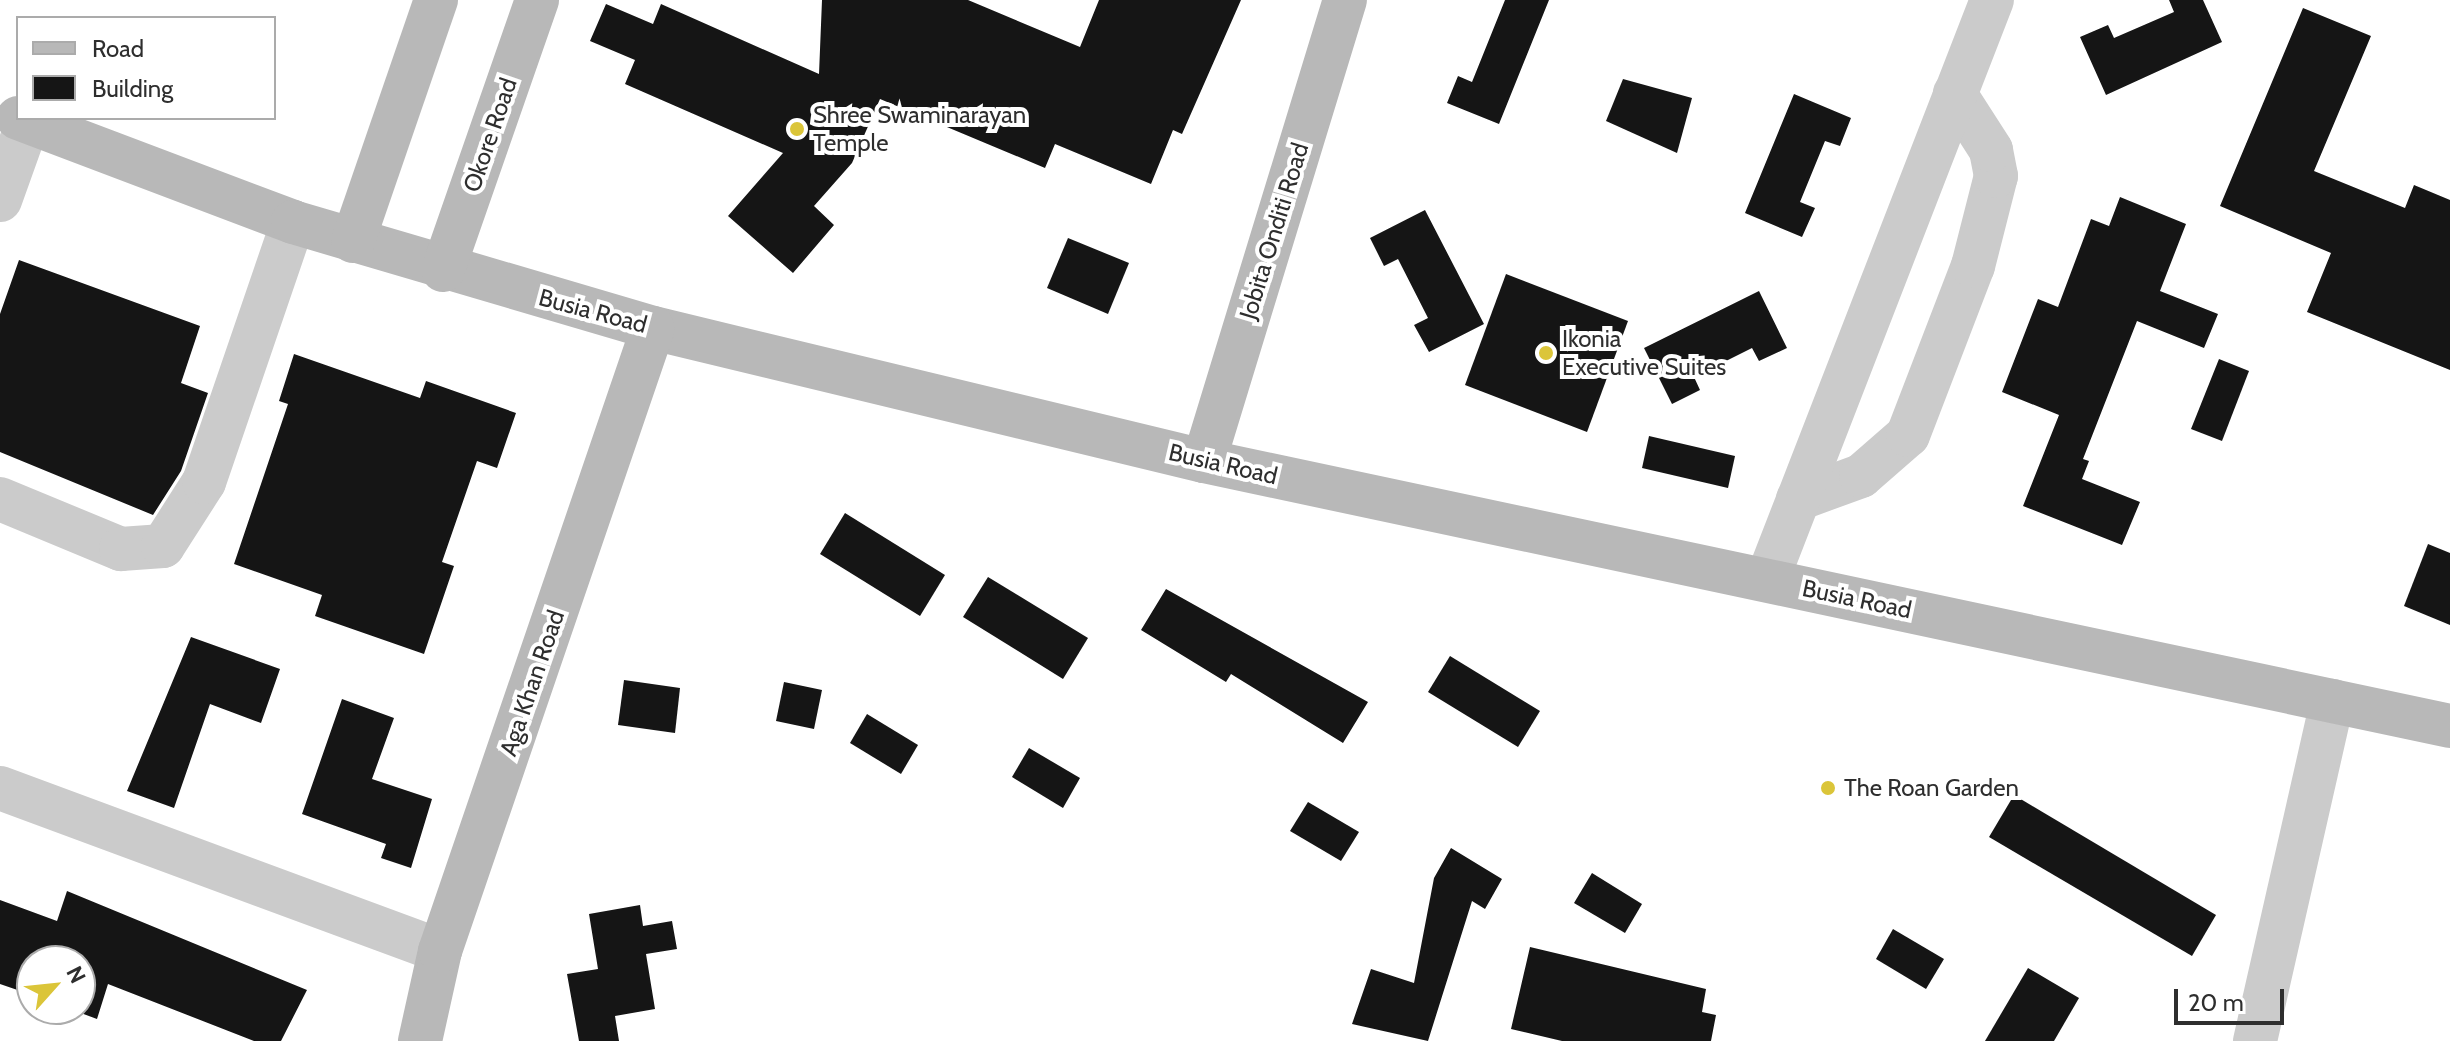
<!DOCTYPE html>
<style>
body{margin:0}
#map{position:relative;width:2450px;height:1041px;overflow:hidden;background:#fff;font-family:Cabin,sans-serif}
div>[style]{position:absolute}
.building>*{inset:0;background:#151515}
.street>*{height:44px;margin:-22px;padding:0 22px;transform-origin:22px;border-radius:22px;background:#cbcbcb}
.secondary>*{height:44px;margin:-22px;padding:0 22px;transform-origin:22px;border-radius:22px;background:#b8b8b8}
.dots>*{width:22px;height:22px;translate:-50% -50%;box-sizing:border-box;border:4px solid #fff;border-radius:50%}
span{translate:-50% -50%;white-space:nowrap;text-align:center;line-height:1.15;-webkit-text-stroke:8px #fff;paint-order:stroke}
.poi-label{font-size:24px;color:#2e2e2e}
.left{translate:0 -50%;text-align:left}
.street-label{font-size:24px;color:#2e2e2e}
.legend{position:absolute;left:16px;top:16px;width:260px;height:104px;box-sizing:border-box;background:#fff;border:2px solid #ababab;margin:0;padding:10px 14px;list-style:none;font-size:24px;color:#2e2e2e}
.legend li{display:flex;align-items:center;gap:16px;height:40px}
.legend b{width:40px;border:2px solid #ababab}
.north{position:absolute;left:16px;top:945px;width:80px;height:80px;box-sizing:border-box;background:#fff;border:2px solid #ababab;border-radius:50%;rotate:63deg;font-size:22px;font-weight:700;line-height:32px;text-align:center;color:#2e2e2e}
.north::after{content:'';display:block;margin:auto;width:28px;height:36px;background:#dbc539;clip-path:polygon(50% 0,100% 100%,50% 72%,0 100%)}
.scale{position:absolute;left:2174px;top:989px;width:110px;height:36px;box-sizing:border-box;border:4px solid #2e2e2e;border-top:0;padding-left:10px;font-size:24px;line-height:28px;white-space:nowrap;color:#2e2e2e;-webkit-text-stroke:6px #fff;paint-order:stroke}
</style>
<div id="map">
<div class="building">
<i style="clip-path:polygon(822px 0,968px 0,1080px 47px,1099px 0,1241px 0,1182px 134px,1173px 130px,1151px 184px,1055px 144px,1045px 168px,880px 99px,852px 163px,814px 206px,834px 225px,793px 273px,728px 216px,783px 153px,625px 84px,635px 60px,590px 41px,606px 4px,653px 24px,661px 4px,819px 74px)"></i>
<i style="clip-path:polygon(1505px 0,1549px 0,1499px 124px,1447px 103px,1458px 76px,1472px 82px)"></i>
<i style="clip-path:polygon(2169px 0,2203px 0,2222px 42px,2106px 95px,2080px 37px,2108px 25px,2114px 38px,2174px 12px)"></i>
<i style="clip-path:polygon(2303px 8px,2371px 36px,2314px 171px,2405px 208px,2414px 185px,2450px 200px,2450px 370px,2307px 312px,2331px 253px,2220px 206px)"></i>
<i style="clip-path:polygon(1623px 79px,1692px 98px,1677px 153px,1606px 121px)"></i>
<i style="clip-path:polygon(1794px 94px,1851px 118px,1840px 146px,1825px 141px,1800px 202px,1815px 208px,1802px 237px,1745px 213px)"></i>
<i style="clip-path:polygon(2120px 197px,2186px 224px,2160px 291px,2218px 314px,2204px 348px,2137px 321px,2083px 459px,2089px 461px,2082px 479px,2140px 502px,2122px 545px,2023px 506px,2059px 415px,2002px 392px,2038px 299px,2058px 307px,2091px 219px,2109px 226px)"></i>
<i style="clip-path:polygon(1425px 210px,1484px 324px,1429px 352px,1414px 325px,1428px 318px,1398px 259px,1384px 266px,1370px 238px)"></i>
<i style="clip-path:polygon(1068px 238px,1129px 263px,1108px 314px,1047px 288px)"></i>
<i style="clip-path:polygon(19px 260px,200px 326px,181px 383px,208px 393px,181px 471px,153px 515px,0 452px,0 314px)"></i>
<i style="clip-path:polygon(1506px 274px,1628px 321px,1587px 432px,1465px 385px)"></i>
<i style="clip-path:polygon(1759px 291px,1787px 348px,1759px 361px,1752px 348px,1694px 377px,1700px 390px,1672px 404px,1644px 348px)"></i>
<i style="clip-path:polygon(294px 354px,420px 398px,426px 381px,516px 413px,497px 468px,477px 461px,442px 562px,454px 566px,424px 654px,315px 616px,322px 595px,234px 564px,288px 404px,279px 401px)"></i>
<i style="clip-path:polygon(2219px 359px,2249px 371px,2222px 441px,2191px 429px)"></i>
<i style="clip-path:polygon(1649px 436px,1735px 456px,1728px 488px,1642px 468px)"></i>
<i style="clip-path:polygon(845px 513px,945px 575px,920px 616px,820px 554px)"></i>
<i style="clip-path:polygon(2428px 544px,2450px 553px,2450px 625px,2404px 606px)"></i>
<i style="clip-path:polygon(988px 577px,1088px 638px,1063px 679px,963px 617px)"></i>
<i style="clip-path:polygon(1166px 589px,1368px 702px,1343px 743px,1231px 674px,1226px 682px,1141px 630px)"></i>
<i style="clip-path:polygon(191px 637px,280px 669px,261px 723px,210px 704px,174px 808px,127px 791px)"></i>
<i style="clip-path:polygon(1450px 656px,1540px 711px,1518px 747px,1428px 692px)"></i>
<i style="clip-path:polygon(624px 680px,680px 688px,675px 733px,618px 725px)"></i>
<i style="clip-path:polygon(784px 682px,822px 690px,814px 729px,776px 721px)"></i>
<i style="clip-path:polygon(342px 699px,394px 718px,372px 779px,432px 799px,411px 868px,381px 858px,386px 844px,302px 814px)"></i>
<i style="clip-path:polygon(867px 714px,918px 745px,901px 774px,850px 743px)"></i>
<i style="clip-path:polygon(1029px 748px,1080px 778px,1063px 808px,1012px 777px)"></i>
<i style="clip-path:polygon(2014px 795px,2216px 915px,2192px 956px,1989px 837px)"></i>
<i style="clip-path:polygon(1308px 802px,1359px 832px,1341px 861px,1290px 831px)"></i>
<i style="clip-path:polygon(1451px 848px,1502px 879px,1485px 909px,1472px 901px,1428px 1041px,1352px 1024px,1371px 969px,1414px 983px,1434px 878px)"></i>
<i style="clip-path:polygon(1592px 873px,1642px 904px,1625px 933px,1574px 903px)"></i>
<i style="clip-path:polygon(67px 891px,307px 990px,281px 1041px,254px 1041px,108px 984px,97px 1019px,70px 1009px,80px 1009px,80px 961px,32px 961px,32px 995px,0 984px,0 900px,57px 921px)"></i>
<i style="clip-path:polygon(640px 905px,643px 926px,672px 921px,677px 949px,646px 954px,655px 1009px,615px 1016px,619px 1041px,579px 1041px,567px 974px,598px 969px,589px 914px)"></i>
<i style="clip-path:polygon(1893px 929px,1944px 959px,1926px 989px,1876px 959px)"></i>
<i style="clip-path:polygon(1530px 947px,1706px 989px,1702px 1012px,1716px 1015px,1711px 1041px,1562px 1041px,1511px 1029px)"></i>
<i style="clip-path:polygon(2028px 968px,2079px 998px,2054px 1041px,1985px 1041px)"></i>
</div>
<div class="street">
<i style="left:0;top:200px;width:83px;rotate:-70.3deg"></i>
<i style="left:0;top:499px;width:131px;rotate:22.5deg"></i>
<i style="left:121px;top:549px;width:42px;rotate:-4.1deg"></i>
<i style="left:163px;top:546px;width:76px;rotate:-57.4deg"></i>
<i style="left:204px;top:482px;width:275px;rotate:-71.1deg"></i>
<i style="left:1798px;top:499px;width:67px;rotate:-20.1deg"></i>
<i style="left:1861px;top:476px;width:62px;rotate:-41.1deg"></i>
<i style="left:1908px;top:435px;width:181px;rotate:-69deg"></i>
<i style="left:1973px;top:266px;width:93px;rotate:-75.7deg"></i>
<i style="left:1996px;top:176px;width:26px;rotate:-101deg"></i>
<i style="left:1991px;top:150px;width:67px;rotate:-122.7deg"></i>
<i style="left:1767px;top:580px;width:622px;rotate:-68.8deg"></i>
<i style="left:0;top:788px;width:469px;rotate:20.3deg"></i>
<i style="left:2255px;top:1041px;width:349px;rotate:-77.2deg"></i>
</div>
<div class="secondary">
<i style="left:18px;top:118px;width:294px;rotate:20.7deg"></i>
<i style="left:293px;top:222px;width:375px;rotate:16.4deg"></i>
<i style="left:653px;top:328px;width:567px;rotate:13.57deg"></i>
<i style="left:1204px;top:461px;width:1274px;rotate:12.01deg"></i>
<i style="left:353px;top:241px;width:255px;rotate:-71deg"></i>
<i style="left:443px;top:270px;width:286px;rotate:-70.8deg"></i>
<i style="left:1204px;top:461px;width:482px;rotate:-73deg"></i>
<i style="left:420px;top:1041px;width:92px;rotate:-77.5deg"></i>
<i style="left:440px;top:951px;width:658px;rotate:-71.12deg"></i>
</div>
<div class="dots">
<i style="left:797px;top:129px;background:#dbc539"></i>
<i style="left:1546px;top:353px;background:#dbc539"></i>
<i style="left:1828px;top:788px;background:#dbc539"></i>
</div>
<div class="poi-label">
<span class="left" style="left:813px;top:129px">Shree Swaminarayan<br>Temple</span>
<span class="left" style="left:1562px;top:353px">Ikonia<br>Executive Suites</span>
<span class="left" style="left:1844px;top:788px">The Roan Garden</span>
</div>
<div class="street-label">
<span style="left:490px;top:135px;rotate:-71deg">Okore Road</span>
<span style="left:1274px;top:231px;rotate:-73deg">Jobita Onditi Road</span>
<span style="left:593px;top:311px;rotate:15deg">Busia Road</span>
<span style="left:1223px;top:464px;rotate:13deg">Busia Road</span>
<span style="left:1857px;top:599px;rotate:12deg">Busia Road</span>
<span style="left:532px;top:683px;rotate:-71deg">Aga Khan Road</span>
</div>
<ul class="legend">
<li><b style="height:10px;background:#b8b8b8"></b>Road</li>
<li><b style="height:22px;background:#151515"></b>Building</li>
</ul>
<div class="north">N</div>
<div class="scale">20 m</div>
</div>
